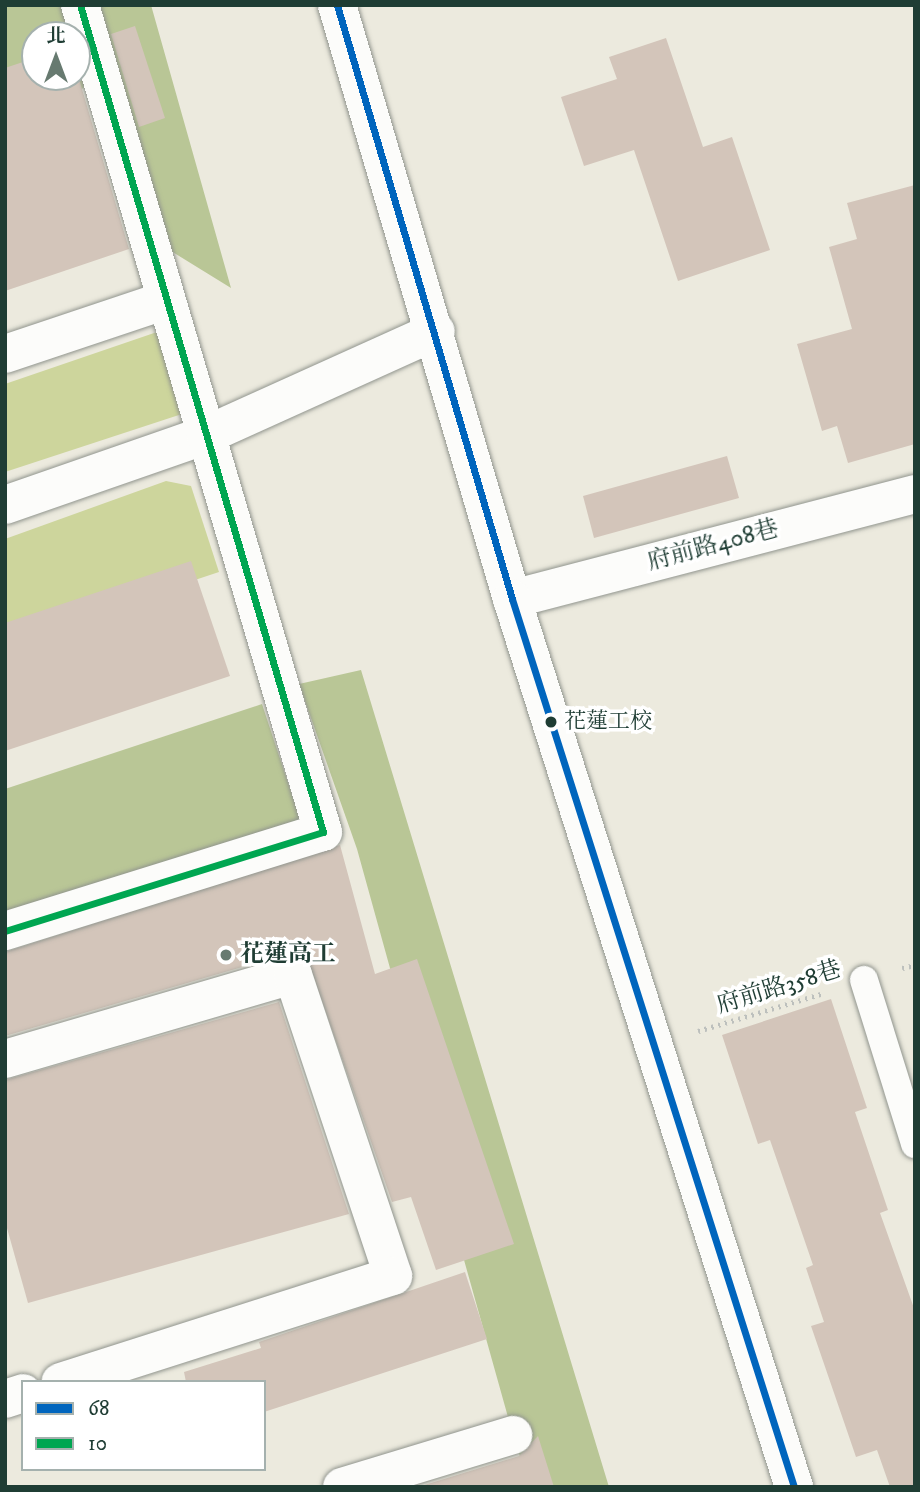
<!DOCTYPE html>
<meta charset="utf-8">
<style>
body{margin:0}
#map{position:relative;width:920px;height:1492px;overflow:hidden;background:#eceade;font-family:"IM FELL DW Pica","Noto Serif TC",serif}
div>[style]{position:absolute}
.green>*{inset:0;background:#cdd59c}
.forest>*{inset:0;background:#b9c696}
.building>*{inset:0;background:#d3c5ba}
.path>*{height:4.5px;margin-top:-2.25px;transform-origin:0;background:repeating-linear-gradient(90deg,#bdc0bd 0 2px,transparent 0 7px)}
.roads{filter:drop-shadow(0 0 2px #91958e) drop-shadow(0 0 2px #91958e)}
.lane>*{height:28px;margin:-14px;padding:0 14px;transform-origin:14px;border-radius:14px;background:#fcfcfa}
.street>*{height:38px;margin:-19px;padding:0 19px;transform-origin:19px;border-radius:19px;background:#fcfcfa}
.primary>*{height:38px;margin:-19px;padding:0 19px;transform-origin:19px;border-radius:19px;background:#fcfcfa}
.bus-1>*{height:7px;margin:-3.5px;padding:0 3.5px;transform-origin:3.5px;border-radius:3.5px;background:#0065bd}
.bus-2>*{height:7px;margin:-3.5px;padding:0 3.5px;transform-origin:3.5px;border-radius:3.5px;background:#00a651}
.dots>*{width:19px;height:19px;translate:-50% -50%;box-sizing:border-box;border:4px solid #fff;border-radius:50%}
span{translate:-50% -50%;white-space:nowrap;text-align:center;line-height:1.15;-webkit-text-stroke:7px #fff;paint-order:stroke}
.bus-label{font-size:22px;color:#1f3d34}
.left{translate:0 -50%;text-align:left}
.street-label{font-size:24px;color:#1f3d34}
.poi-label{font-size:24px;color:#1f3d34;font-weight:700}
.frame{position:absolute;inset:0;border:7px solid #1f3d34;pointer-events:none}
.legend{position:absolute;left:21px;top:1380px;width:245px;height:91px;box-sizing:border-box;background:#fff;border:2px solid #a5b1ae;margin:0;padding:9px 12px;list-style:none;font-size:21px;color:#1f3d34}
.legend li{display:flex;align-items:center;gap:14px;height:35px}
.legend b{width:35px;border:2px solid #a5b1ae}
.north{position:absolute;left:21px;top:21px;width:70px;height:70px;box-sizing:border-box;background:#fff;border:2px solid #a5b1ae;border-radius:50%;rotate:0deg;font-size:19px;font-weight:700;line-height:28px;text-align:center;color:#1f3d34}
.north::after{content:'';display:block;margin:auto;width:24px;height:32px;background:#677a70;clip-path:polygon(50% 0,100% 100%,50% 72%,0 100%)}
</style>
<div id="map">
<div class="green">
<i style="clip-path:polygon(157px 332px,185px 413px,5px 472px,5px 384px)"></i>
<i style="clip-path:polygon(166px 481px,191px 486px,219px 572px,5px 643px,5px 539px)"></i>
</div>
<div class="forest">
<i style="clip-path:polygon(evenodd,5px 5px,151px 5px,231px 288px,171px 251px,99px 94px,84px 88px,5px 114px,5px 5px,35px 35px,77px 35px,77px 77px,35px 77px,35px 35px)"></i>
<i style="clip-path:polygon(361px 670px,609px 1487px,530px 1487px,513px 1435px,391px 999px,393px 979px,357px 849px,299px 684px)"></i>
<i style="clip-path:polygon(262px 704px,306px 837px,5px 928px,5px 789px)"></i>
</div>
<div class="building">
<i style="clip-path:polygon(135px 26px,165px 118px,139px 127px,111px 34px)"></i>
<i style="clip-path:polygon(666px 38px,703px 147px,732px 137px,770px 250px,678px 281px,634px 150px,584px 166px,561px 97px,617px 79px,609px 57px)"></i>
<i style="clip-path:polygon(35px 58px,35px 77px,77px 72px,129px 249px,5px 291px,5px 68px)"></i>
<i style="clip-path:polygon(915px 185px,915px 444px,848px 463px,837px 426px,822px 431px,797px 344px,852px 329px,829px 247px,857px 239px,847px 203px)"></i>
<i style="clip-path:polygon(727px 456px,739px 498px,594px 538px,583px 496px)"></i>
<i style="clip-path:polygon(191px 561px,230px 676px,5px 751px,5px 623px)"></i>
<i style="clip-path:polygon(340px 845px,375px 974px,417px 959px,514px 1244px,436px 1270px,411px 1197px,392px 1202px,307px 958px,287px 954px,5px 1036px,5px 952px)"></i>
<i style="clip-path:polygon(831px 999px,867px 1108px,855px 1112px,888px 1210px,880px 1213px,915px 1311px,915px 1487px,890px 1487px,877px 1450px,856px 1457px,811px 1326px,824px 1322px,806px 1268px,813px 1265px,770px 1140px,758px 1144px,722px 1035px)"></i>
<i style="clip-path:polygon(279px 1002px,349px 1214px,28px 1303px,5px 1221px,5px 1080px)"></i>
<i style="clip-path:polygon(465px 1272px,487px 1339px,264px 1412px,264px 1382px,186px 1382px,184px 1372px,261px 1348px,259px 1342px)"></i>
<i style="clip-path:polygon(538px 1436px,554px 1487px,418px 1487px,519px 1456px)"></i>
</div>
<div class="path">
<i style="left:902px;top:968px;width:13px;rotate:-13deg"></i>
<i style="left:698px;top:1031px;width:132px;rotate:-16.8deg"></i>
</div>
<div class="roads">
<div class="lane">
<i style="left:864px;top:980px;width:172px;rotate:72.7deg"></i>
</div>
<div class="street">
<i style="left:5px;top:354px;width:170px;rotate:-18.5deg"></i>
<i style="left:5px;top:505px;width:213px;rotate:-19.2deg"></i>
<i style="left:206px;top:435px;width:252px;rotate:-24.3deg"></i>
<i style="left:512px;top:599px;width:416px;rotate:-14.6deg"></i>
<i style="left:5px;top:931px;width:333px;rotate:-17.3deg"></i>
<i style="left:323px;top:832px;width:862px;rotate:-106.37deg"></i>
<i style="left:5px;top:1059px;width:300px;rotate:-16.3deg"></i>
<i style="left:293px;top:975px;width:317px;rotate:71.6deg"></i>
<i style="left:393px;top:1276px;width:349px;rotate:162.3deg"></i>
<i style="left:5px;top:1399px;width:19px;rotate:-18deg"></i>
<i style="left:342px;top:1487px;width:179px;rotate:-16.9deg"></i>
</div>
<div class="primary">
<i style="left:337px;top:5px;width:619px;rotate:73.58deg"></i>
<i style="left:512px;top:599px;width:932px;rotate:72.38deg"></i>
</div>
</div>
<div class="bus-1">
<i style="left:337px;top:5px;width:619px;rotate:73.58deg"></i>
<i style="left:512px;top:599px;width:932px;rotate:72.38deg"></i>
</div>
<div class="bus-2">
<i style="left:5px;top:931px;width:333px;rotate:-17.3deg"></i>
<i style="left:323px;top:832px;width:862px;rotate:-106.37deg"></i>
</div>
<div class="dots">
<i style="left:551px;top:722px;background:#1f3d34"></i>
<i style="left:226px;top:955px;background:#677a70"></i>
</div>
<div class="bus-label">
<span class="left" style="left:564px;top:722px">花蓮工校</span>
</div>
<div class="street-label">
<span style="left:713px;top:546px;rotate:-15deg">府前路408巷</span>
<span style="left:779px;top:988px;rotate:-17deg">府前路358巷</span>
</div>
<div class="poi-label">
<span class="left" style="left:240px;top:955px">花蓮高工</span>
</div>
<div class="frame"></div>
<ul class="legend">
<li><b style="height:9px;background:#0065bd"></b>68</li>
<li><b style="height:9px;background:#00a651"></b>10</li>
</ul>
<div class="north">北</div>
</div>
